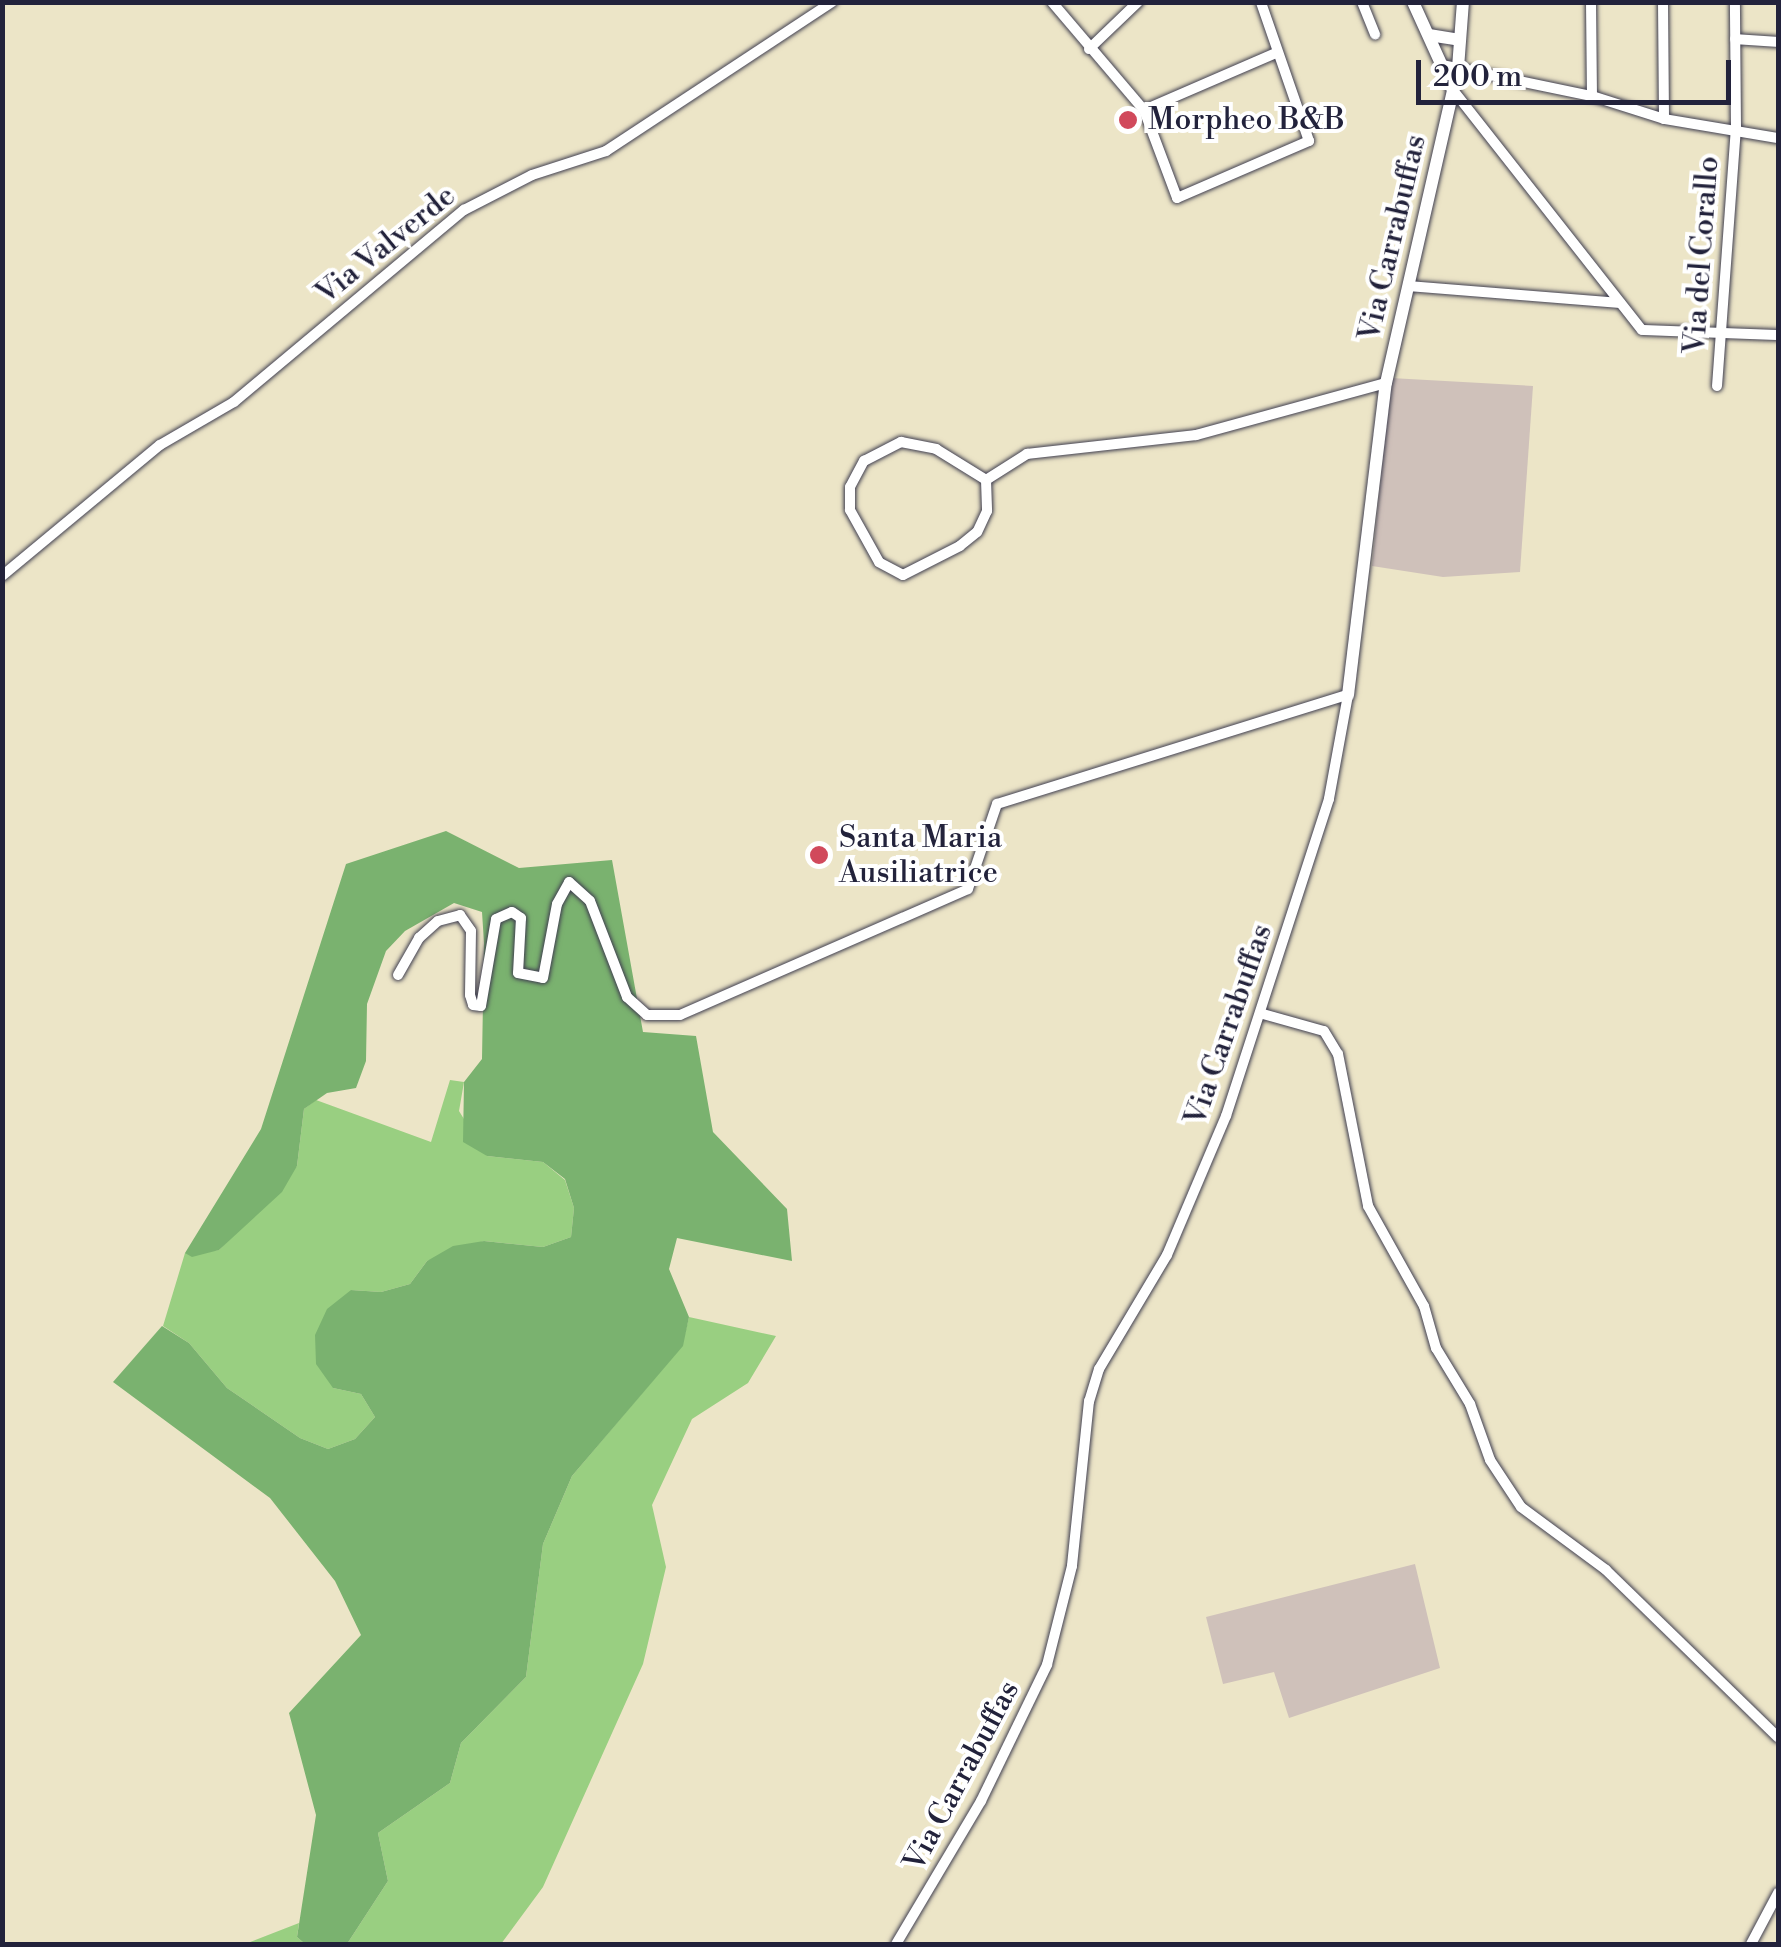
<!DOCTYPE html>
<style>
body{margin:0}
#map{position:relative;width:1781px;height:1947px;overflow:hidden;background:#ece5c7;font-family:"Libre Bodoni",serif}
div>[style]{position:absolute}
.industrial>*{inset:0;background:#cfc1ba}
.green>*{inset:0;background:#99cf81}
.forest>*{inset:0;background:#7ab26f}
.roads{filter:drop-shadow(0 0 2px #403f50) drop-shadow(0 0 2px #403f50)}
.minor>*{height:10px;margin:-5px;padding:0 5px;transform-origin:5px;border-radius:5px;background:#fff}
.tertiary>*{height:12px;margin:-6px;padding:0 6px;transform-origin:6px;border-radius:6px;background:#fff}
.dots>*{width:28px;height:28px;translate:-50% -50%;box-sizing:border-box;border:5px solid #fff;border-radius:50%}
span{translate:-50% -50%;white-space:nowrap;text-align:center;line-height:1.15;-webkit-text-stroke:8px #fff;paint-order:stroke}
.poi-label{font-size:30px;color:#22223b}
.left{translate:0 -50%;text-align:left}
.street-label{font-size:30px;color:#22223b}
.frame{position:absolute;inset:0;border:5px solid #22223b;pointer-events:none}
.scale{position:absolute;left:1416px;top:60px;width:315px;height:45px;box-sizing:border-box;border:5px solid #22223b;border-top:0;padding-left:12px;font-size:30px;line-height:35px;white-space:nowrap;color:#22223b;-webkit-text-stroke:8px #fff;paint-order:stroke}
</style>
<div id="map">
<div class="industrial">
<i style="clip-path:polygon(1391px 378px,1533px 386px,1520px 572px,1443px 577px,1372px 566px)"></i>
<i style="clip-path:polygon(1415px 1564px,1440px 1668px,1289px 1718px,1274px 1672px,1223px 1684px,1206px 1617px)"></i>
</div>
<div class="green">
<i style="clip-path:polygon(450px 1080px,464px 1082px,459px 1111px,487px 1156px,543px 1162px,565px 1180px,574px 1208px,571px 1237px,543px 1247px,484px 1241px,427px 1261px,410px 1284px,381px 1292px,351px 1290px,333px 1388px,361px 1394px,375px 1417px,355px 1439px,328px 1449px,300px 1438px,227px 1388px,189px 1343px,163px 1326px,185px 1253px,219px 1250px,297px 1166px,304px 1109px,316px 1100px,431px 1142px)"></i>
<i style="clip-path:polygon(689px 1317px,776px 1336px,748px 1383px,692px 1419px,652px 1505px,666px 1567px,643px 1664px,543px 1887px,501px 1944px,347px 1944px,388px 1881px,378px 1833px,450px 1783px,461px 1743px,526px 1677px,543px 1544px,572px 1476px,682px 1346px)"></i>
<i style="clip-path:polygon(299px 1923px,297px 1937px,305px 1944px,245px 1944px)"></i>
</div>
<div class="forest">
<i style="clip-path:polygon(446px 831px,519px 868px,612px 860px,643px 1032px,696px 1036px,713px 1132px,787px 1209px,792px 1261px,677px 1238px,669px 1269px,689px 1317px,683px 1346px,572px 1476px,543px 1544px,526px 1677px,461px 1743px,450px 1783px,378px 1833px,388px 1881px,347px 1944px,305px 1944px,297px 1937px,316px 1815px,289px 1713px,361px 1635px,335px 1581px,270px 1498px,113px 1382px,162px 1326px,189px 1343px,227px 1388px,300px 1438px,328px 1449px,355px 1439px,375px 1417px,361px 1394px,333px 1388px,316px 1364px,315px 1335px,327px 1309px,351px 1290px,381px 1292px,410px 1284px,427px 1261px,453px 1246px,484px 1241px,543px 1247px,571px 1237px,574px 1208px,565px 1179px,543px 1162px,487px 1156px,463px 1142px,464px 1082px,482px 1059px,484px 943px,482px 912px,454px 903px,405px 931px,386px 951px,367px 1004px,366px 1061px,356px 1088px,327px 1093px,304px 1109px,297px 1166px,282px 1192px,219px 1250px,192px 1257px,185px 1253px,261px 1129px,346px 864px)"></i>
</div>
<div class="roads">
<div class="minor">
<i style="left:1052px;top:2px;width:142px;rotate:49.6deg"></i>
<i style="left:1144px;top:110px;width:94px;rotate:69.4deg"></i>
<i style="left:1177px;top:198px;width:144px;rotate:-23.4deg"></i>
<i style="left:1309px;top:141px;width:147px;rotate:-109.1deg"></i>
<i style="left:1362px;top:2px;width:35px;rotate:68deg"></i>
<i style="left:1591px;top:2px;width:94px;rotate:89.4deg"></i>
<i style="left:1663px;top:2px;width:117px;rotate:89.5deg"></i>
<i style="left:1735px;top:39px;width:43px;rotate:4deg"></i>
<i style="left:1089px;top:49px;width:68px;rotate:-43.8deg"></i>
<i style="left:1442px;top:65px;width:153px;rotate:11.7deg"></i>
<i style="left:1592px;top:96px;width:76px;rotate:17.7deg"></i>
<i style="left:1664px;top:119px;width:116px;rotate:9.5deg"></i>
<i style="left:1453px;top:90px;width:305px;rotate:51.8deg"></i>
<i style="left:1642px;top:330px;width:136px;rotate:2.1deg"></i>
<i style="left:1144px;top:110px;width:144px;rotate:-23.4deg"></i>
<i style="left:1408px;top:286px;width:213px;rotate:4.6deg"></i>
<i style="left:1717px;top:386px;width:259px;rotate:-85.8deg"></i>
<i style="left:1736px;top:128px;width:126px;rotate:-90.5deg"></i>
<i style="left:901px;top:442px;width:36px;rotate:11deg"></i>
<i style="left:936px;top:449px;width:59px;rotate:31.8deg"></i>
<i style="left:986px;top:480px;width:31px;rotate:88deg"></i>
<i style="left:987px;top:511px;width:23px;rotate:115deg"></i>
<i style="left:977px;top:532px;width:22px;rotate:141deg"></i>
<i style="left:960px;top:546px;width:64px;rotate:153deg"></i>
<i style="left:903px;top:575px;width:27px;rotate:-152deg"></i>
<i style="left:879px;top:562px;width:60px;rotate:-119.1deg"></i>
<i style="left:850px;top:510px;width:23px;rotate:-90deg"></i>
<i style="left:850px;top:487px;width:30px;rotate:-62deg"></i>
<i style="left:864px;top:461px;width:42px;rotate:-27.2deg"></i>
<i style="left:986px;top:480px;width:49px;rotate:-32.4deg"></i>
<i style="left:1027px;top:454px;width:170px;rotate:-6.4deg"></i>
<i style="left:1196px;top:435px;width:197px;rotate:-15.3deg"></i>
<i style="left:2px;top:576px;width:205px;rotate:-39.7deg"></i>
<i style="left:160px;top:445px;width:86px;rotate:-30.2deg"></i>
<i style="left:234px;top:402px;width:300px;rotate:-39.9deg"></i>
<i style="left:464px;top:210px;width:76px;rotate:-27.2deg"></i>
<i style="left:532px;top:175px;width:78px;rotate:-18deg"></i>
<i style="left:606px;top:151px;width:271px;rotate:-33.4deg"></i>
<i style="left:398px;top:975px;width:43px;rotate:-60.4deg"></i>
<i style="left:419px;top:938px;width:25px;rotate:-42deg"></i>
<i style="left:438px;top:921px;width:23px;rotate:-15deg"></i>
<i style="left:460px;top:915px;width:19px;rotate:55deg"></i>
<i style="left:471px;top:931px;width:64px;rotate:90.9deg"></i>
<i style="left:470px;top:995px;width:10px;rotate:73deg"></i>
<i style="left:473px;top:1005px;width:8px;rotate:7deg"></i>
<i style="left:481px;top:1006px;width:88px;rotate:-80.2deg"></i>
<i style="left:496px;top:919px;width:17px;rotate:-24deg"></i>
<i style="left:512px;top:912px;width:11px;rotate:34deg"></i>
<i style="left:521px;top:918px;width:55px;rotate:93.1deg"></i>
<i style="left:518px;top:973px;width:25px;rotate:11deg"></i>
<i style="left:543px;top:978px;width:75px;rotate:-79.3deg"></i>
<i style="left:557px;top:904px;width:25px;rotate:-61deg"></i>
<i style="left:569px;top:882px;width:28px;rotate:42deg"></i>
<i style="left:590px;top:901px;width:103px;rotate:68.9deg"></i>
<i style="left:627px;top:997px;width:27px;rotate:42deg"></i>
<i style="left:647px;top:1015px;width:33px"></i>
<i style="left:680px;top:1015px;width:314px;rotate:-23.6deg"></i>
<i style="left:968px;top:889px;width:90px;rotate:-71.2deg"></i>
<i style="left:997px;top:804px;width:368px;rotate:-17.3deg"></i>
<i style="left:1348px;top:695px;width:106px;rotate:100.4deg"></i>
<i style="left:1329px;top:799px;width:333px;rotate:108deg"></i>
<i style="left:1226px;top:1116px;width:151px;rotate:113deg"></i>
<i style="left:1167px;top:1255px;width:133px;rotate:120.8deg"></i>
<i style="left:1099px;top:1369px;width:34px;rotate:107deg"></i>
<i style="left:1089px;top:1401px;width:166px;rotate:95.9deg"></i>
<i style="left:1072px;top:1566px;width:102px;rotate:104.2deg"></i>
<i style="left:1047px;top:1665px;width:151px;rotate:115.9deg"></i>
<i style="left:981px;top:1801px;width:166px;rotate:120.7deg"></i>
<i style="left:1263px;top:1014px;width:63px;rotate:15.6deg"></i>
<i style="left:1324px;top:1031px;width:27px;rotate:59deg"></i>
<i style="left:1338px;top:1054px;width:155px;rotate:78.8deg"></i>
<i style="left:1368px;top:1206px;width:115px;rotate:60.8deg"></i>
<i style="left:1424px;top:1306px;width:44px;rotate:74.1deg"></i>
<i style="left:1436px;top:1348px;width:66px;rotate:58.7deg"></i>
<i style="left:1470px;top:1404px;width:59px;rotate:70.3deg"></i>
<i style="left:1490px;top:1460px;width:56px;rotate:56.6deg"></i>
<i style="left:1521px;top:1507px;width:106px;rotate:36.5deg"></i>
<i style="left:1606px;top:1570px;width:240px;rotate:44.2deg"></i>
<i style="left:1751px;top:1944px;width:58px;rotate:-62.1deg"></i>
</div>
<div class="tertiary">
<i style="left:1413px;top:2px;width:97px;rotate:65.6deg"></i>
<i style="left:1429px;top:35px;width:31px;rotate:9deg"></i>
<i style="left:1348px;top:695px;width:314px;rotate:-83.1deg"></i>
<i style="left:1386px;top:383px;width:323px;rotate:-77.1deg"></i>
<i style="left:1458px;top:68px;width:66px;rotate:-85.7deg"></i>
</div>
</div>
<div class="dots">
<i style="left:1128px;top:120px;background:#d1495b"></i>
<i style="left:819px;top:855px;background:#d1495b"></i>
</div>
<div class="poi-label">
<span class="left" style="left:1148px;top:120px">Morpheo B&amp;B</span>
<span class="left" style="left:839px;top:855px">Santa Maria<br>Ausiliatrice</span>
</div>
<div class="street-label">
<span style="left:1393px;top:238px;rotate:-77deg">Via Carrabuffas</span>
<span style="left:386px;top:245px;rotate:-39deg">Via Valverde</span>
<span style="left:1702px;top:255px;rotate:-86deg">Via del Corallo</span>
<span style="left:1229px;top:1025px;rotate:-71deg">Via Carrabuffas</span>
<span style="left:962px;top:1776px;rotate:-62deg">Via Carrabuffas</span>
</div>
<div class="frame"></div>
<div class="scale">200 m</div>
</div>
